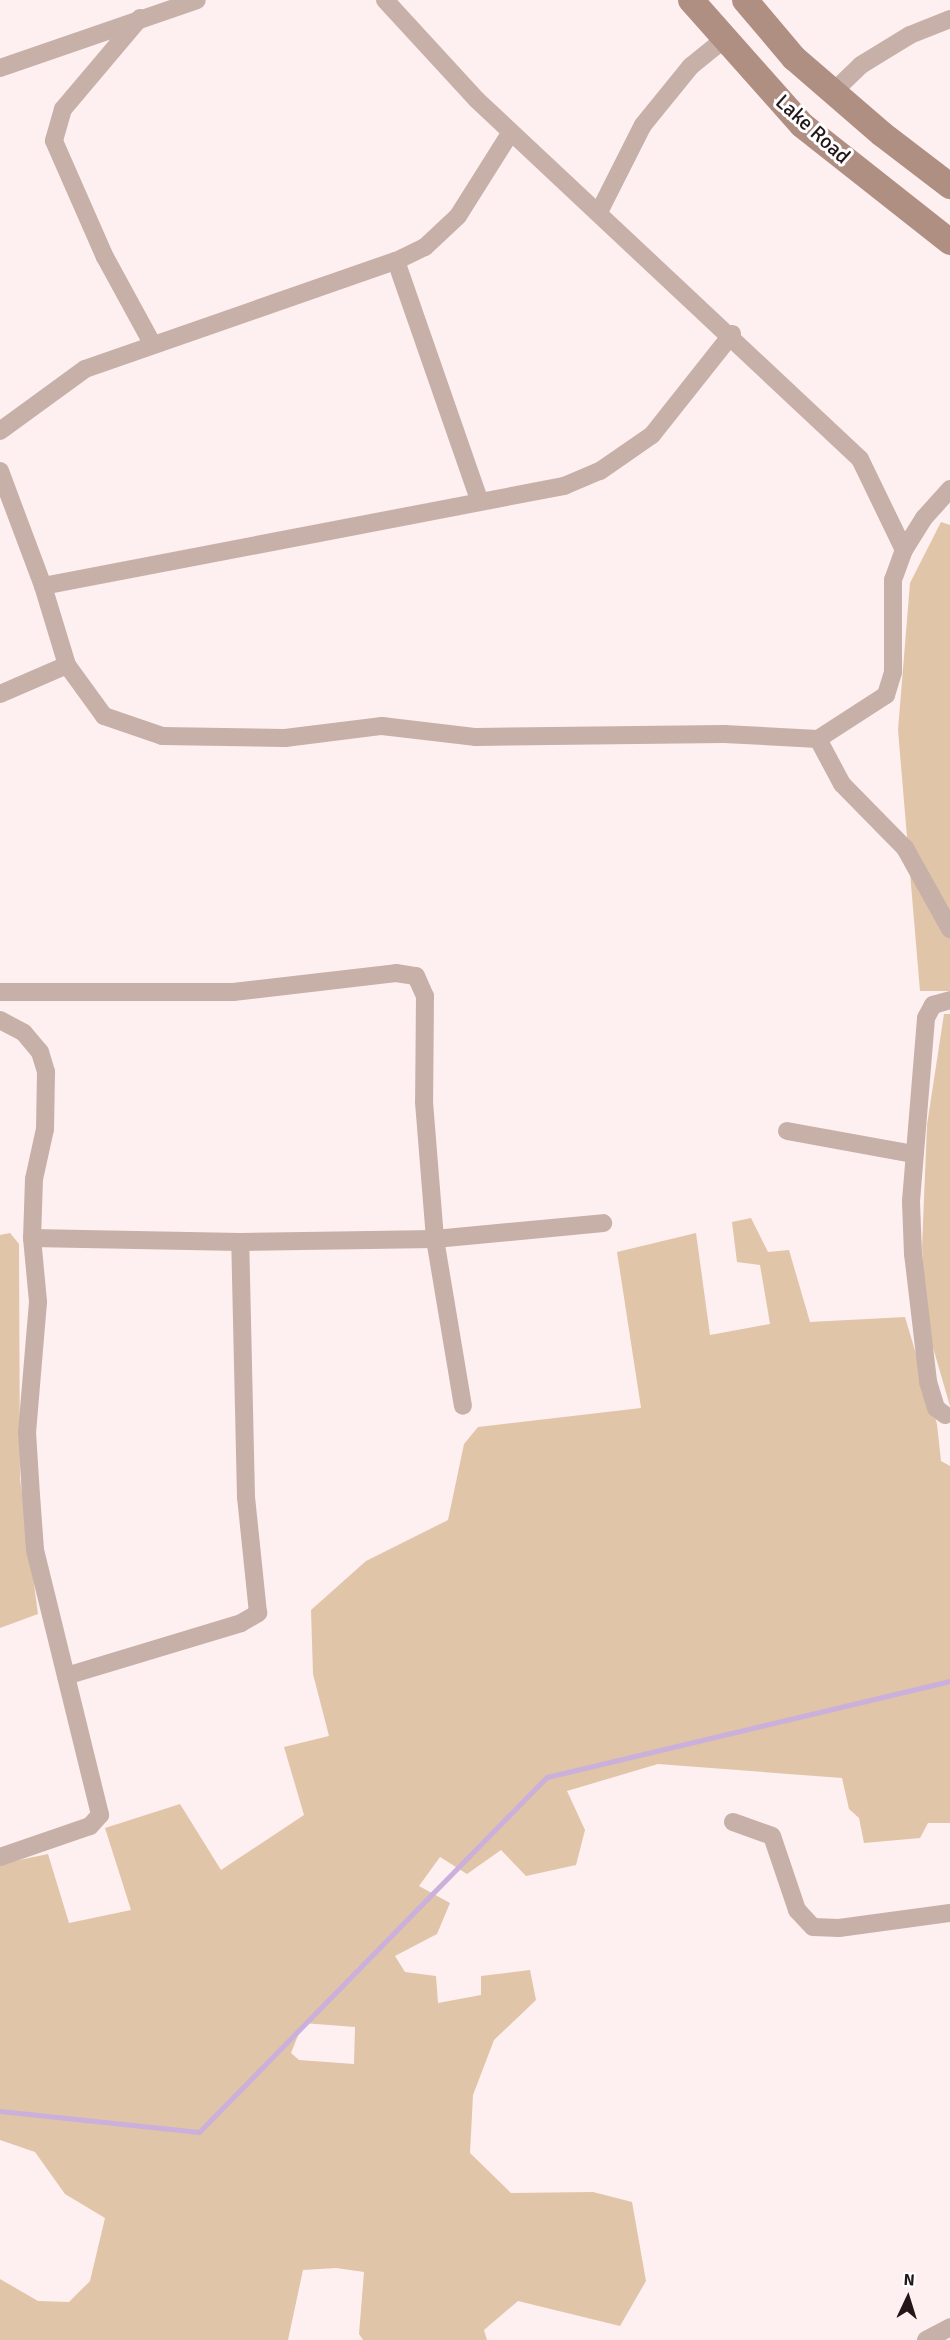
<!DOCTYPE html>
<style>
body{margin:0}
#map{position:relative;width:950px;height:2340px;overflow:hidden;background:#feeff1;font-family:Signika,sans-serif}
div>[style]{position:absolute}
.green>*{inset:0;background:#e0c5a8}
.stream>*{height:5px;margin:-2.5px;padding:0 2.5px;transform-origin:2.5px;border-radius:2.5px;background:#cab0da}
.street>*{height:18px;margin:-9px;padding:0 9px;transform-origin:9px;border-radius:9px;background:#c7b0a8}
.secondary>*{height:26px;margin:-13px;padding:0 13px;transform-origin:13px;border-radius:13px;background:#b08f83}
span{translate:-50% -50%;white-space:nowrap;text-align:center;line-height:1.15;-webkit-text-stroke:6px #fff;paint-order:stroke}
.street-label{font-size:21px;color:#231618}
.north{position:absolute;left:878px;top:2268px;width:60px;height:60px;-webkit-text-stroke:4px #fff;paint-order:stroke;rotate:4deg;font-size:16px;font-weight:700;line-height:24px;text-align:center;color:#231618}
.north::after{content:'';display:block;margin:auto;width:21px;height:27px;background:#231618;clip-path:polygon(50% 0,100% 100%,50% 72%,0 100%)}
</style>
<div id="map">
<div class="green">
<i style="clip-path:polygon(941px 522px,950px 525px,950px 991px,920px 991px,898px 730px,910px 583px)"></i>
<i style="clip-path:polygon(944px 1014px,950px 1014px,950px 1406px,927px 1327px,922px 1248px,927px 1125px)"></i>
<i style="clip-path:polygon(evenodd,751px 1218px,768px 1252px,789px 1250px,810px 1322px,905px 1317px,937px 1424px,941px 1461px,950px 1466px,950px 1823px,928px 1823px,920px 1838px,864px 1843px,859px 1818px,849px 1809px,842px 1778px,658px 1764px,567px 1791px,585px 1830px,576px 1865px,526px 1876px,501px 1850px,467px 1874px,440px 1857px,419px 1886px,450px 1903px,437px 1934px,395px 1956px,405px 1972px,436px 1976px,438px 2003px,481px 1995px,481px 1976px,530px 1970px,536px 2000px,494px 2040px,473px 2095px,470px 2153px,511px 2193px,593px 2192px,632px 2202px,646px 2281px,620px 2326px,518px 2301px,484px 2330px,487px 2340px,363px 2340px,359px 2334px,364px 2272px,336px 2268px,303px 2270px,288px 2340px,0 2340px,0 2279px,38px 2301px,69px 2302px,90px 2281px,105px 2218px,65px 2194px,35px 2152px,0 2140px,0 1864px,48px 1854px,69px 1923px,131px 1910px,105px 1828px,180px 1804px,221px 1870px,304px 1815px,284px 1747px,329px 1736px,313px 1674px,311px 1610px,366px 1561px,448px 1520px,464px 1444px,478px 1427px,641px 1408px,617px 1252px,696px 1233px,710px 1335px,770px 1324px,760px 1265px,737px 1262px,732px 1222px,751px 1218px,303px 2023px,355px 2027px,354px 2064px,299px 2060px,291px 2053px,303px 2023px)"></i>
<i style="clip-path:polygon(10px 1233px,19px 1244px,20px 1478px,38px 1614px,0 1628px,0 1235px)"></i>
</div>
<div class="stream">
<i style="left:0;top:2111px;width:200px;rotate:6deg"></i>
<i style="left:199px;top:2132px;width:497px;rotate:-45.6deg"></i>
<i style="left:547px;top:1777px;width:414px;rotate:-13.4deg"></i>
</div>
<div class="street">
<i style="left:140px;top:18px;width:119px;rotate:130.2deg"></i>
<i style="left:63px;top:109px;width:33px;rotate:106deg"></i>
<i style="left:54px;top:141px;width:127px;rotate:66.3deg"></i>
<i style="left:105px;top:257px;width:100px;rotate:61.4deg"></i>
<i style="left:0;top:68px;width:208px;rotate:-19deg"></i>
<i style="left:833px;top:92px;width:39px;rotate:-44deg"></i>
<i style="left:861px;top:65px;width:57px;rotate:-31.5deg"></i>
<i style="left:910px;top:35px;width:43px;rotate:-21.8deg"></i>
<i style="left:599px;top:212px;width:97px;rotate:-63.2deg"></i>
<i style="left:643px;top:125px;width:76px;rotate:-50.9deg"></i>
<i style="left:691px;top:66px;width:41px;rotate:-39.1deg"></i>
<i style="left:396px;top:261px;width:253px;rotate:70.8deg"></i>
<i style="left:0;top:431px;width:105px;rotate:-36.1deg"></i>
<i style="left:85px;top:369px;width:329px;rotate:-19.2deg"></i>
<i style="left:396px;top:261px;width:32px;rotate:-26deg"></i>
<i style="left:425px;top:247px;width:45px;rotate:-43.2deg"></i>
<i style="left:458px;top:216px;width:99px;rotate:-57.8deg"></i>
<i style="left:0;top:471px;width:123px;rotate:69.5deg"></i>
<i style="left:43px;top:586px;width:83px;rotate:73.1deg"></i>
<i style="left:67px;top:665px;width:63px;rotate:54deg"></i>
<i style="left:104px;top:716px;width:61px;rotate:19deg"></i>
<i style="left:162px;top:736px;width:123px;rotate:0.9deg"></i>
<i style="left:285px;top:738px;width:98px;rotate:-7.1deg"></i>
<i style="left:382px;top:726px;width:95px;rotate:6.7deg"></i>
<i style="left:476px;top:737px;width:248px;rotate:-0.7deg"></i>
<i style="left:724px;top:734px;width:94px;rotate:3deg"></i>
<i style="left:818px;top:739px;width:81px;rotate:-32.9deg"></i>
<i style="left:886px;top:695px;width:24px;rotate:-73deg"></i>
<i style="left:893px;top:672px;width:92px;rotate:-90deg"></i>
<i style="left:893px;top:580px;width:32px;rotate:-70deg"></i>
<i style="left:904px;top:550px;width:101px;rotate:-115.8deg"></i>
<i style="left:860px;top:459px;width:525px;rotate:-136.85deg"></i>
<i style="left:477px;top:100px;width:136px;rotate:-132.6deg"></i>
<i style="left:904px;top:550px;width:38px;rotate:-58deg"></i>
<i style="left:924px;top:518px;width:39px;rotate:-48deg"></i>
<i style="left:43px;top:586px;width:531px;rotate:-10.87deg"></i>
<i style="left:564px;top:486px;width:39px;rotate:-23deg"></i>
<i style="left:600px;top:471px;width:63px;rotate:-34.7deg"></i>
<i style="left:652px;top:435px;width:129px;rotate:-51.6deg"></i>
<i style="left:0;top:694px;width:73px;rotate:-23.4deg"></i>
<i style="left:818px;top:739px;width:51px;rotate:61.9deg"></i>
<i style="left:842px;top:784px;width:90px;rotate:45.5deg"></i>
<i style="left:905px;top:848px;width:93px;rotate:60.9deg"></i>
<i style="left:0;top:992px;width:233px"></i>
<i style="left:233px;top:992px;width:164px;rotate:-6.6deg"></i>
<i style="left:396px;top:973px;width:20px;rotate:9deg"></i>
<i style="left:416px;top:976px;width:22px;rotate:66deg"></i>
<i style="left:425px;top:996px;width:106px;rotate:90.5deg"></i>
<i style="left:424px;top:1102px;width:137px;rotate:85.4deg"></i>
<i style="left:435px;top:1239px;width:169px;rotate:80.5deg"></i>
<i style="left:0;top:1020px;width:27px;rotate:28deg"></i>
<i style="left:24px;top:1033px;width:25px;rotate:50deg"></i>
<i style="left:40px;top:1052px;width:21px;rotate:73deg"></i>
<i style="left:46px;top:1072px;width:57px;rotate:91deg"></i>
<i style="left:45px;top:1129px;width:51px;rotate:102.4deg"></i>
<i style="left:34px;top:1179px;width:59px;rotate:91.9deg"></i>
<i style="left:32px;top:1238px;width:64px;rotate:84.6deg"></i>
<i style="left:38px;top:1302px;width:130px;rotate:94.8deg"></i>
<i style="left:27px;top:1432px;width:63px;rotate:86.4deg"></i>
<i style="left:31px;top:1495px;width:55px;rotate:85.8deg"></i>
<i style="left:35px;top:1550px;width:273px;rotate:76.2deg"></i>
<i style="left:100px;top:1815px;width:15px;rotate:132deg"></i>
<i style="left:90px;top:1826px;width:95px;rotate:161deg"></i>
<i style="left:787px;top:1131px;width:129px;rotate:10.3deg"></i>
<i style="left:32px;top:1238px;width:208px;rotate:1.1deg"></i>
<i style="left:240px;top:1242px;width:195px;rotate:-0.9deg"></i>
<i style="left:435px;top:1239px;width:169px;rotate:-5.4deg"></i>
<i style="left:945px;top:1415px;width:11px;rotate:-142deg"></i>
<i style="left:936px;top:1408px;width:28px;rotate:-107deg"></i>
<i style="left:928px;top:1381px;width:128px;rotate:-96.7deg"></i>
<i style="left:913px;top:1254px;width:53px;rotate:-92.2deg"></i>
<i style="left:911px;top:1201px;width:184px;rotate:-85.3deg"></i>
<i style="left:926px;top:1018px;width:15px;rotate:-62deg"></i>
<i style="left:933px;top:1005px;width:18px;rotate:-16deg"></i>
<i style="left:66px;top:1676px;width:183px;rotate:-16.8deg"></i>
<i style="left:241px;top:1623px;width:20px;rotate:-30deg"></i>
<i style="left:258px;top:1613px;width:117px;rotate:-95.9deg"></i>
<i style="left:246px;top:1497px;width:255px;rotate:-91.3deg"></i>
<i style="left:733px;top:1822px;width:41px;rotate:19.7deg"></i>
<i style="left:772px;top:1836px;width:78px;rotate:71.3deg"></i>
<i style="left:797px;top:1910px;width:23px;rotate:47deg"></i>
<i style="left:813px;top:1927px;width:26px;rotate:2deg"></i>
<i style="left:839px;top:1928px;width:112px;rotate:-7.7deg"></i>
<i style="left:926px;top:2340px;width:27px;rotate:-28deg"></i>
</div>
<div class="secondary">
<i style="left:691px;top:0;width:167px;rotate:48.4deg"></i>
<i style="left:802px;top:125px;width:189px;rotate:38.3deg"></i>
<i style="left:745px;top:0;width:76px;rotate:49.8deg"></i>
<i style="left:794px;top:58px;width:116px;rotate:40.8deg"></i>
<i style="left:882px;top:134px;width:86px;rotate:37.4deg"></i>
</div>
<div class="street-label">
<span style="left:813px;top:129px;rotate:42deg">Lake Road</span>
</div>
<div class="north">N</div>
</div>
